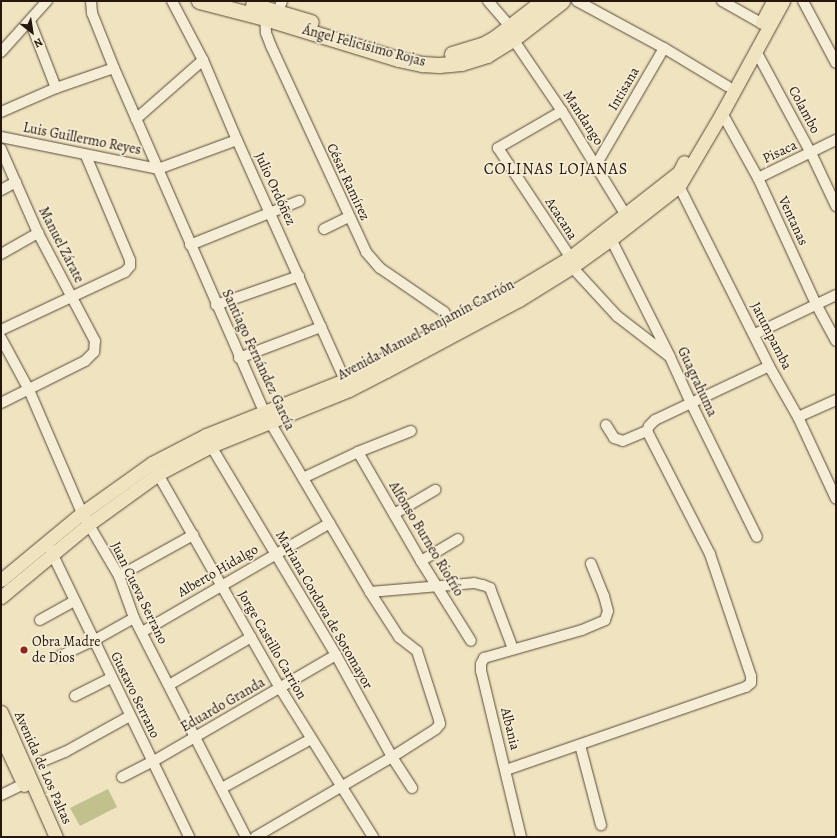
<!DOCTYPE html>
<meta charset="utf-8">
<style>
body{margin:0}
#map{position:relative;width:837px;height:838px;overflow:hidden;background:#f0e3bf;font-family:Alegreya,serif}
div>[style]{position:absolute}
.green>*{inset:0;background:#c1c18d}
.roads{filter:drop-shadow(0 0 1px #584a3a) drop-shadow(0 0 1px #584a3a)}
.minor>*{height:10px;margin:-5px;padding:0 5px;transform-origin:5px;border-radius:5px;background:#f5edd5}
.major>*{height:13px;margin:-6.5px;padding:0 6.5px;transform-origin:6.5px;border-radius:6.5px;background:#f0e3bf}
.highway>*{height:15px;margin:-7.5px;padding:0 7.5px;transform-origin:7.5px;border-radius:7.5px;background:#f0e3bf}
.dots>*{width:11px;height:11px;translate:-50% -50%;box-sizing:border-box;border:2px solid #f5edd5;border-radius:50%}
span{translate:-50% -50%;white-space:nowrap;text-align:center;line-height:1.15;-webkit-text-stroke:3.5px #f5edd5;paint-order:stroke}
.street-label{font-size:14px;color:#25170d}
.poi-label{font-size:14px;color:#25170d}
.left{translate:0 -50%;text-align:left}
.quarter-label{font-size:16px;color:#25170d;letter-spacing:1px}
.frame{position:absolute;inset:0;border:2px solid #25170d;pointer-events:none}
.north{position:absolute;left:12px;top:12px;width:40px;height:40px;-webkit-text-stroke:3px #f5edd5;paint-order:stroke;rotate:150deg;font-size:11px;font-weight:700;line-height:16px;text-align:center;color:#25170d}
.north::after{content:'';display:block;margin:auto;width:14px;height:18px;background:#25170d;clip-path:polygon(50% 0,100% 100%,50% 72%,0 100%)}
</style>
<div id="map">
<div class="green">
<i style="clip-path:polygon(108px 789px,117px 807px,80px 826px,70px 808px)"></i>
</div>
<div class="roads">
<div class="minor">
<i style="left:91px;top:1px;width:12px;rotate:85deg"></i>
<i style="left:92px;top:13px;width:59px;rotate:68.2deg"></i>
<i style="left:114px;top:68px;width:375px;rotate:66.4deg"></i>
<i style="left:264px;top:412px;width:209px;rotate:59.5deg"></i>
<i style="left:370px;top:592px;width:54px;rotate:57.2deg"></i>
<i style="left:399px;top:637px;width:23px;rotate:38deg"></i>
<i style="left:417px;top:651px;width:72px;rotate:72.3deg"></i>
<i style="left:439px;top:720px;width:4px;rotate:76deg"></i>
<i style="left:440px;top:724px;width:6px;rotate:129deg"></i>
<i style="left:436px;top:729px;width:52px;rotate:147.5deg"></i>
<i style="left:392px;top:757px;width:159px;rotate:149.7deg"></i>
<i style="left:172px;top:1px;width:67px;rotate:62.3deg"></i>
<i style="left:203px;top:60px;width:87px;rotate:67deg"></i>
<i style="left:237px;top:140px;width:271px;rotate:65.8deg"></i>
<i style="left:488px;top:1px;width:33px;rotate:49deg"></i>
<i style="left:577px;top:1px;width:99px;rotate:28.4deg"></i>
<i style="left:664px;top:48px;width:74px;rotate:31.1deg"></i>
<i style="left:722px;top:1px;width:45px;rotate:29.4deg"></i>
<i style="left:803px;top:1px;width:70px;rotate:62deg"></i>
<i style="left:278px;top:11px;width:11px;rotate:-68deg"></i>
<i style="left:265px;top:18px;width:15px;rotate:86deg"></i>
<i style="left:266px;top:33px;width:14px;rotate:69deg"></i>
<i style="left:271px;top:46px;width:227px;rotate:65.2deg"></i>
<i style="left:366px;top:252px;width:21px;rotate:49deg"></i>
<i style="left:380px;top:268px;width:78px;rotate:34.5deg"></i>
<i style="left:444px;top:312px;width:14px;rotate:56deg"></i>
<i style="left:30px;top:21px;width:72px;rotate:68.8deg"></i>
<i style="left:513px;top:39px;width:87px;rotate:55.8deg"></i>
<i style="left:562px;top:111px;width:121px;rotate:58.5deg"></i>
<i style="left:756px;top:51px;width:116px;rotate:61.7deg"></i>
<i style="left:811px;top:153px;width:59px;rotate:64.7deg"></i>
<i style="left:1px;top:52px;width:69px;rotate:-48deg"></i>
<i style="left:562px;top:111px;width:74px;rotate:150deg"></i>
<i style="left:498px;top:148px;width:138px;rotate:56.5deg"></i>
<i style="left:1px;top:112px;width:60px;rotate:-23.6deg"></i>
<i style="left:56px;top:88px;width:61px;rotate:-19deg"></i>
<i style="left:722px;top:113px;width:74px;rotate:61deg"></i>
<i style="left:758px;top:178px;width:139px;rotate:65.3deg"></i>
<i style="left:816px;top:304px;width:42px;rotate:61.6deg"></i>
<i style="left:136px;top:119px;width:89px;rotate:-41.4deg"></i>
<i style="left:1px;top:137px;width:160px;rotate:11.5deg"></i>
<i style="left:158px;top:169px;width:84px;rotate:-20.2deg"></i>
<i style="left:1px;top:149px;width:92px;rotate:66.2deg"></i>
<i style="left:38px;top:233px;width:122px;rotate:62.2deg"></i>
<i style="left:95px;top:341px;width:11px;rotate:95deg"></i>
<i style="left:94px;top:352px;width:13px;rotate:135deg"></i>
<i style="left:85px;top:361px;width:94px;rotate:153.4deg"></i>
<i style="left:596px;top:165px;width:135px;rotate:-59.8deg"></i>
<i style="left:758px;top:178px;width:87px;rotate:-26deg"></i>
<i style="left:679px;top:186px;width:201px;rotate:63.4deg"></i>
<i style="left:769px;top:366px;width:59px;rotate:60.4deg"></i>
<i style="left:798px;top:417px;width:90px;rotate:65.1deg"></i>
<i style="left:1px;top:190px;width:17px;rotate:-28deg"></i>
<i style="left:324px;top:229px;width:28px;rotate:-26deg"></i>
<i style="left:611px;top:239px;width:132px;rotate:63.4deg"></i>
<i style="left:670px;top:357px;width:51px;rotate:65.5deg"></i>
<i style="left:691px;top:403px;width:149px;rotate:63.8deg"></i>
<i style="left:190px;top:245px;width:118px;rotate:-22deg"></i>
<i style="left:1px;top:254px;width:43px;rotate:-29.6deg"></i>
<i style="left:572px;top:267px;width:67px;rotate:47.4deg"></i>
<i style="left:617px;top:316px;width:66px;rotate:37.6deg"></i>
<i style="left:216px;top:305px;width:88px;rotate:-19.3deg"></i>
<i style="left:1px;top:330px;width:137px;rotate:-25.1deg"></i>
<i style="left:125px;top:272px;width:8px;rotate:-50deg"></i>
<i style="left:130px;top:266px;width:6px;rotate:-90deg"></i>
<i style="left:130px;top:260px;width:113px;rotate:-112.9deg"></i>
<i style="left:755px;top:334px;width:90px;rotate:-25.7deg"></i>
<i style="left:1px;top:338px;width:59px;rotate:61.7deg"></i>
<i style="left:29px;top:390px;width:134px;rotate:66.7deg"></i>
<i style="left:82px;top:513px;width:73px;rotate:59.6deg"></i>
<i style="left:119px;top:576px;width:45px;rotate:70.3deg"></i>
<i style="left:134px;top:618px;width:246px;rotate:62.9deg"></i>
<i style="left:239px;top:358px;width:88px;rotate:-20.7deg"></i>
<i style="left:798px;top:417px;width:42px;rotate:-24.1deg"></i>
<i style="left:606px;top:425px;width:15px;rotate:58deg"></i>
<i style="left:614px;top:438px;width:9px;rotate:18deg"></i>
<i style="left:623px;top:441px;width:26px;rotate:-23deg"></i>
<i style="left:647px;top:431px;width:5px;rotate:-68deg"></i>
<i style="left:649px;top:426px;width:8px;rotate:-45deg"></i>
<i style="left:655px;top:420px;width:126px;rotate:-25.3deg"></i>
<i style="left:211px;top:446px;width:244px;rotate:59.1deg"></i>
<i style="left:336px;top:655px;width:116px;rotate:61.2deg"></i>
<i style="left:392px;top:757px;width:37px;rotate:57deg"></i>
<i style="left:358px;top:452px;width:126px;rotate:60deg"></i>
<i style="left:421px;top:561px;width:94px;rotate:58deg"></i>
<i style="left:155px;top:469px;width:252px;rotate:60.3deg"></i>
<i style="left:280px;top:688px;width:176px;rotate:58deg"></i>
<i style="left:303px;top:478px;width:61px;rotate:-25.3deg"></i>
<i style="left:358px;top:452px;width:57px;rotate:-21.6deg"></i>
<i style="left:394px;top:514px;width:48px;rotate:-30.3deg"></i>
<i style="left:50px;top:549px;width:320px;rotate:64.2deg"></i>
<i style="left:421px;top:561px;width:43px;rotate:-30.7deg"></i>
<i style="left:119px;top:576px;width:85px;rotate:-29deg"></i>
<i style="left:370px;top:592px;width:104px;rotate:-4.9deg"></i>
<i style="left:474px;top:583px;width:9px;rotate:13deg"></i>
<i style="left:483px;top:585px;width:8px;rotate:23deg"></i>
<i style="left:490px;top:588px;width:65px;rotate:69.3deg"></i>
<i style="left:40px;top:620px;width:39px;rotate:-29deg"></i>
<i style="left:142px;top:632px;width:217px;rotate:-30.1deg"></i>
<i style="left:58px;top:657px;width:38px;rotate:-25deg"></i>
<i style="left:93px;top:641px;width:47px;rotate:-29.3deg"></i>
<i style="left:169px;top:685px;width:95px;rotate:-30.3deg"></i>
<i style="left:75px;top:696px;width:40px;rotate:-26.6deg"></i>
<i style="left:580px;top:745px;width:83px;rotate:75.3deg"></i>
<i style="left:41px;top:762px;width:26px;rotate:-23deg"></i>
<i style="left:65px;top:752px;width:74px;rotate:-29deg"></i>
<i style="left:506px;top:770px;width:254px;rotate:-19.1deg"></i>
<i style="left:746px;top:687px;width:6px;rotate:-39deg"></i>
<i style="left:751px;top:683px;width:7px;rotate:-90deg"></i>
<i style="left:751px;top:676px;width:129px;rotate:-108.6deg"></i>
<i style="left:710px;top:554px;width:138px;rotate:-117.1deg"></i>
<i style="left:122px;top:777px;width:34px;rotate:-27deg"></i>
<i style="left:152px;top:762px;width:213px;rotate:-30.2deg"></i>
<i style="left:222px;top:788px;width:102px;rotate:-28.8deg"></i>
<i style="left:1px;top:795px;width:32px;rotate:-26deg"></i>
<i style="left:521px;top:837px;width:171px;rotate:-103.5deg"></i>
<i style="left:481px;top:671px;width:7px;rotate:-90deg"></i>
<i style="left:481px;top:664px;width:7px;rotate:-63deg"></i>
<i style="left:484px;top:658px;width:102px;rotate:-15.9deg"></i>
<i style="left:582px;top:630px;width:25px;rotate:-23deg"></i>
<i style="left:605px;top:620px;width:9px;rotate:-72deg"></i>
<i style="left:608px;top:611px;width:16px;rotate:-105deg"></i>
<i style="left:604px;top:596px;width:35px;rotate:-112deg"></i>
</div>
<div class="major">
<i style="left:762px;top:22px;width:24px;rotate:-62deg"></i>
<i style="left:1px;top:580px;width:105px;rotate:-39.6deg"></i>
<i style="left:82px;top:513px;width:86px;rotate:-35.5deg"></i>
<i style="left:152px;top:463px;width:61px;rotate:-27.4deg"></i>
<i style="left:206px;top:435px;width:149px;rotate:-21.6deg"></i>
<i style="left:345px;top:380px;width:191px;rotate:-27.8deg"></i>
<i style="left:514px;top:291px;width:64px;rotate:-31deg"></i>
<i style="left:569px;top:258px;width:140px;rotate:-38deg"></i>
<i style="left:679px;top:172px;width:11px;rotate:-63deg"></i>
<i style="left:1px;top:597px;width:114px;rotate:-39.7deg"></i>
<i style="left:89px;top:524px;width:85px;rotate:-35.9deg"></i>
<i style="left:158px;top:474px;width:60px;rotate:-27.8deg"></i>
<i style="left:211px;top:446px;width:149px;rotate:-22.1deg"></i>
<i style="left:349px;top:390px;width:42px;rotate:-27.2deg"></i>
<i style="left:386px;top:371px;width:151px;rotate:-28.1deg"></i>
<i style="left:519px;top:300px;width:62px;rotate:-31.9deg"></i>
<i style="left:572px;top:267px;width:48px;rotate:-35.7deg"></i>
<i style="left:611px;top:239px;width:86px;rotate:-37.9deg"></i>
<i style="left:679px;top:186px;width:85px;rotate:-59.5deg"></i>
<i style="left:722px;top:113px;width:128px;rotate:-61.4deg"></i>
<i style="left:1px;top:712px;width:137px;rotate:66.3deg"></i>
<i style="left:1px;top:736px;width:54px;rotate:64.9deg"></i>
</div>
<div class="highway">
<i style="left:199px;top:1px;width:68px;rotate:14.4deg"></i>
<i style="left:265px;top:18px;width:139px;rotate:17.1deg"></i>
<i style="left:398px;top:59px;width:25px;rotate:12deg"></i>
<i style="left:422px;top:64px;width:17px;rotate:3deg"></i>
<i style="left:439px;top:65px;width:22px;rotate:-5deg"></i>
<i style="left:461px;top:63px;width:27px;rotate:-17deg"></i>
<i style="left:487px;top:55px;width:31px;rotate:-32deg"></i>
<i style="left:513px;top:39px;width:62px;rotate:-37.8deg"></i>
<i style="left:253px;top:5px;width:60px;rotate:16.3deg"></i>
<i style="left:452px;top:54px;width:31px;rotate:-17deg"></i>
<i style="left:482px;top:45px;width:15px;rotate:-28deg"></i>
<i style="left:495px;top:38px;width:61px;rotate:-37.6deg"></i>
</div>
</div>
<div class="dots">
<i style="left:24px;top:650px;background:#8f2418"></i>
</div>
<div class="street-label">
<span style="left:364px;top:46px;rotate:15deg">Ángel Felicísimo Rojas</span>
<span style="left:624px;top:89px;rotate:-60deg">Intisana</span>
<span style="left:804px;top:110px;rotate:62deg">Colambo</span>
<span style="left:583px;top:118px;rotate:57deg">Mandango</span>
<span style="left:82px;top:139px;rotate:11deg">Luis Guillermo Reyes</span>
<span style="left:780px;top:152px;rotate:-25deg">Pisaca</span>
<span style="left:348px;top:182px;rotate:65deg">César Ramírez</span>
<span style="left:275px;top:189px;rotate:65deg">Julio Ordóñez</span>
<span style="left:561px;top:219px;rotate:57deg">Acacana</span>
<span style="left:793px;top:221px;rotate:65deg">Ventanas</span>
<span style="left:61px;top:245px;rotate:63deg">Manuel Zárate</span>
<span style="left:426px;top:330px;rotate:-28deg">Avenida Manuel Benjamín Carrión</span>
<span style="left:771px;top:336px;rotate:63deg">Jatumpamba</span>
<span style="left:258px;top:360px;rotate:65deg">Santiago Fernández García</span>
<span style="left:697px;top:382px;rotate:65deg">Guagrahuma</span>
<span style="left:426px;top:539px;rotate:59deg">Alfonso Burneo Riofrío</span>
<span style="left:218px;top:571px;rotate:-30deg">Alberto Hidalgo</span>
<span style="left:139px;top:593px;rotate:64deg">Juan Cueva Serrano</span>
<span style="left:324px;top:610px;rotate:60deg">Mariana Cordova de Sotomayor</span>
<span style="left:272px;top:645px;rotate:60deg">Jorge Castillo Carrion</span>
<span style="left:135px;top:695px;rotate:64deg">Gustavo Serrano</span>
<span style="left:223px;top:705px;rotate:-30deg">Eduardo Granda</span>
<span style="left:510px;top:729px;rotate:76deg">Albania</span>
<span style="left:43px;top:768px;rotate:66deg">Avenida de Los Paltas</span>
</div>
<div class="poi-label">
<span class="left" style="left:32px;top:650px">Obra Madre<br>de Dios</span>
</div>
<div class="quarter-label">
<span style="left:556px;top:169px">COLINAS LOJANAS</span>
</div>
<div class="frame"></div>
<div class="north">N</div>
</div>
